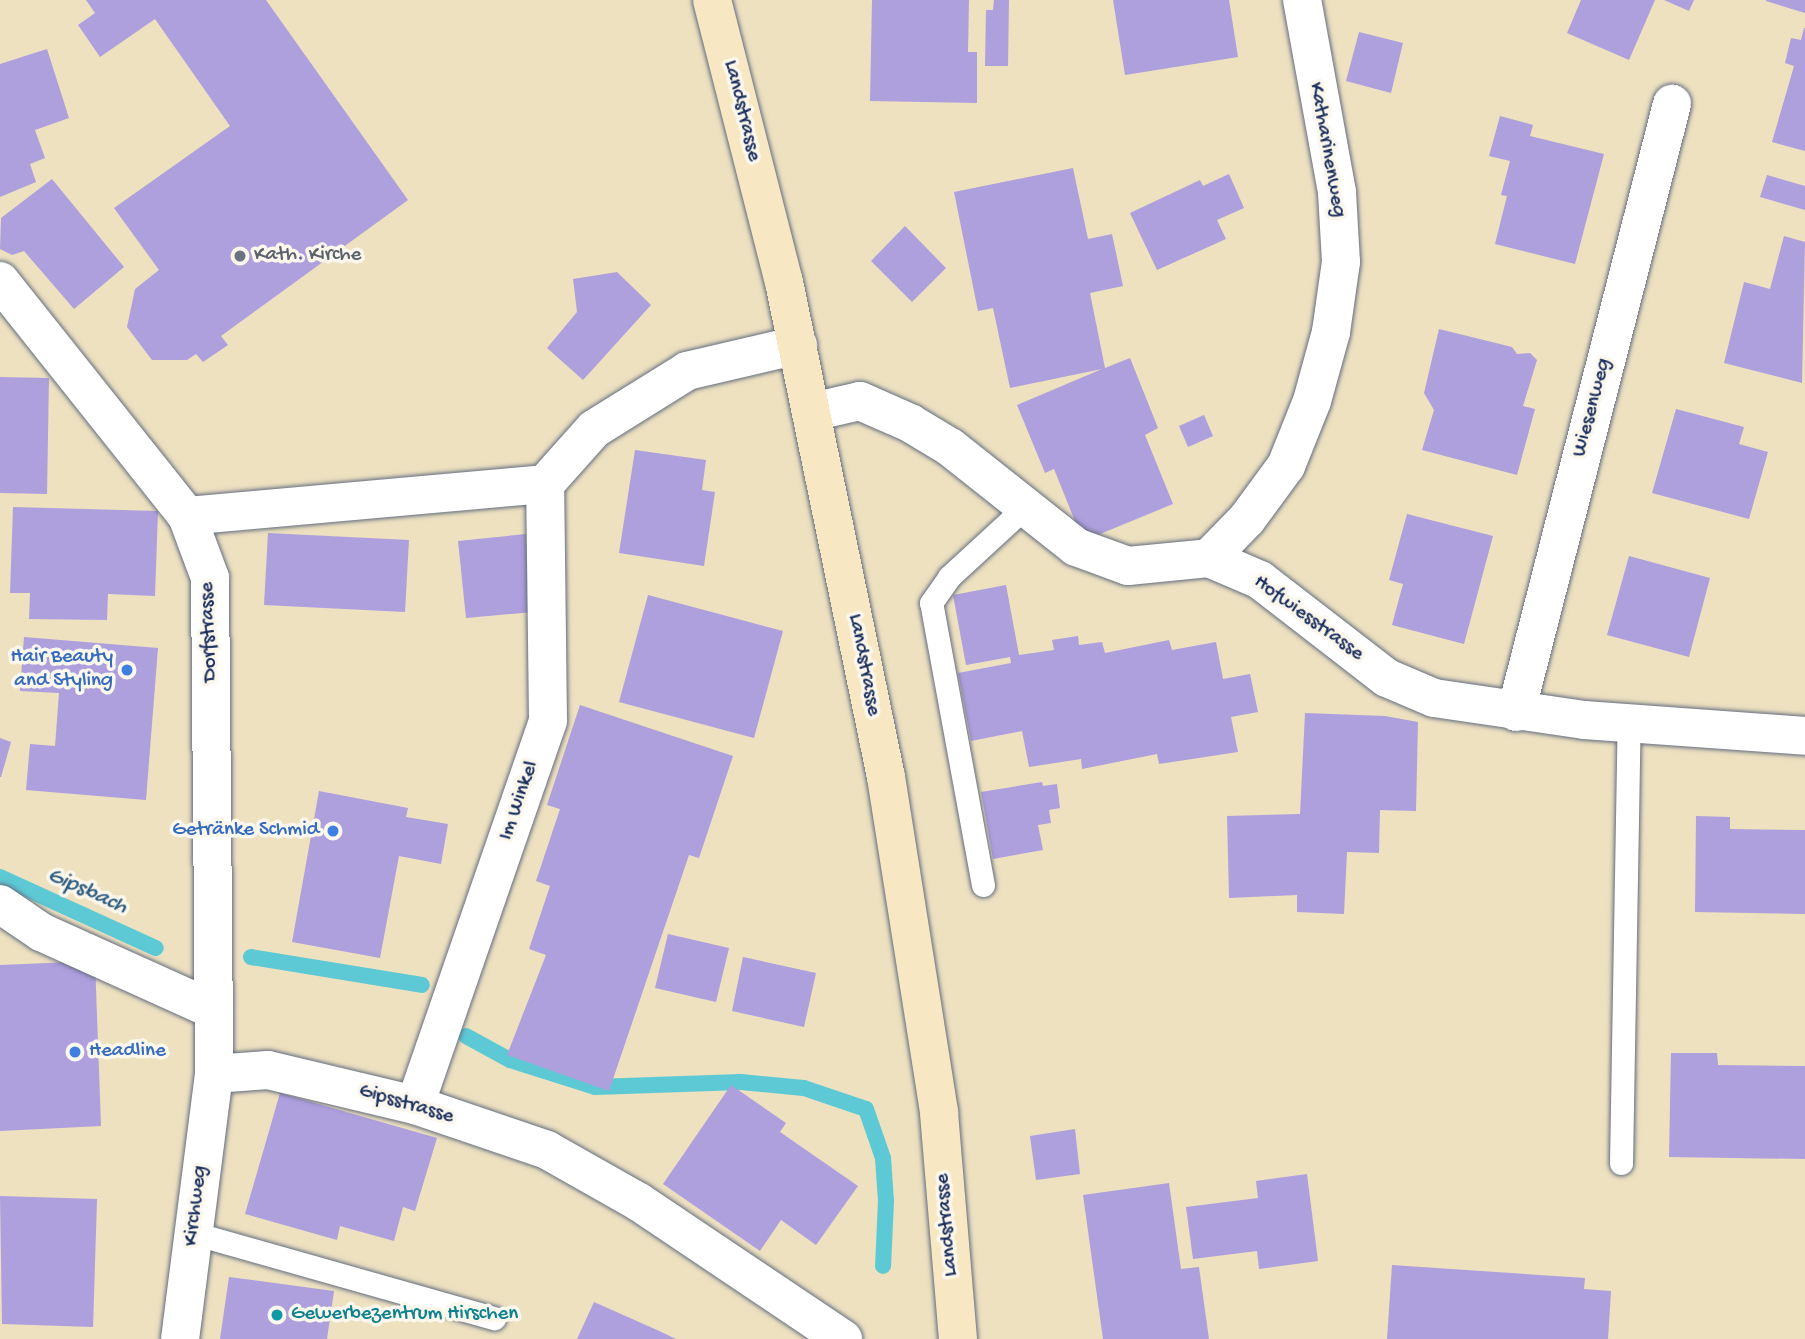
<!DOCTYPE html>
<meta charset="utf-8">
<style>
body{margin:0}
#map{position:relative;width:1805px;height:1339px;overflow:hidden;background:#ede1c0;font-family:"Gochi Hand",sans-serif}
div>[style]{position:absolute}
.stream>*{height:16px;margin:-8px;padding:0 8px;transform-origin:8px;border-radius:8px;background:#5dc9d4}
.building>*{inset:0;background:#ae9fdd}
.roads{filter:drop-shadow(0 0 2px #646d80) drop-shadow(0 0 2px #646d80)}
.lane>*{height:23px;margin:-11.5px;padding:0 11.5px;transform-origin:11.5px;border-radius:11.5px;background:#fff}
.street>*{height:38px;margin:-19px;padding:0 19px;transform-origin:19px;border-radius:19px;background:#fff}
.secondary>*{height:38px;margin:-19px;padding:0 19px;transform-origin:19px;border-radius:19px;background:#f7e8c3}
.dots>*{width:19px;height:19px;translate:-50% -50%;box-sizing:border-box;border:4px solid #fbf7ec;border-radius:50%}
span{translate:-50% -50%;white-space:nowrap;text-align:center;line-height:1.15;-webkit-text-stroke:7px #fbf7ec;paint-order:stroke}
.street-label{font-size:21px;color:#1b2f5e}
.worship-label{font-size:21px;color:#5b616d}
.left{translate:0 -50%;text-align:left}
.shop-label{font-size:21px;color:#366cbe}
.right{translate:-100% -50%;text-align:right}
.culture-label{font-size:21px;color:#0d838f}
.water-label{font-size:23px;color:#2f5d81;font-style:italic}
</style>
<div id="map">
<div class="stream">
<i style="left:0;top:877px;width:171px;rotate:24.5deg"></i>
<i style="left:251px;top:957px;width:173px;rotate:9.3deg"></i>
<i style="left:466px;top:1036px;width:50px;rotate:28.6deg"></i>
<i style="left:510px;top:1060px;width:89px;rotate:17.6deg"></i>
<i style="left:595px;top:1087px;width:146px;rotate:-2deg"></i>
<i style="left:741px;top:1082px;width:63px;rotate:5.4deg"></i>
<i style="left:804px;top:1088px;width:65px;rotate:18.7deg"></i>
<i style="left:866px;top:1109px;width:52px;rotate:70.9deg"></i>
<i style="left:883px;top:1158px;width:43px;rotate:86deg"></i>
<i style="left:886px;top:1201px;width:65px;rotate:92.6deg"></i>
</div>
<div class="building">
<i style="clip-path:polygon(86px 0,266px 0,408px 200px,221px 336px,228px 345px,203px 362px,196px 354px,187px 360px,152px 360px,127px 327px,135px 289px,159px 270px,114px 208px,230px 126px,155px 19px,100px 57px,78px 25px,95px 13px)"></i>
<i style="clip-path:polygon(872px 0,969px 0,968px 52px,977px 52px,977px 103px,870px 101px)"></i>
<i style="clip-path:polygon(994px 0,1009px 0,1008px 66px,985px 66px,986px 10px,993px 10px)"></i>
<i style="clip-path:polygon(1113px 0,1229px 0,1238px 57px,1125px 75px)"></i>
<i style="clip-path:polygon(1581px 0,1655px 0,1629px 60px,1567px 33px)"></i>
<i style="clip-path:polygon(1664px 0,1694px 0,1689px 11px)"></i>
<i style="clip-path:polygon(1766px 0,1805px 0,1805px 13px,1766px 1px)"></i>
<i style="clip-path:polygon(1804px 28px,1805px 28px,1805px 151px,1772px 142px,1794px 66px,1785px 63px,1791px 38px,1801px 40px)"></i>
<i style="clip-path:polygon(1359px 32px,1403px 43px,1391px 93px,1346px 81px)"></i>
<i style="clip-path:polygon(47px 49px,69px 118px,35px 130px,45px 158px,30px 164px,36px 182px,0 197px,0 64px)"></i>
<i style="clip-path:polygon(1500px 116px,1533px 125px,1530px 136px,1604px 154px,1575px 264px,1495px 244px,1507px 196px,1501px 195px,1510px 161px,1489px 156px)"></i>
<i style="clip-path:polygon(1073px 168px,1088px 239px,1112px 234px,1123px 286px,1090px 293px,1105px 368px,1130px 358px,1158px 428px,1145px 435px,1173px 504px,1083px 541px,1054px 469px,1045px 473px,1017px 405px,1102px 369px,1010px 388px,993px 308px,978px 311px,954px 192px)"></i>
<i style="clip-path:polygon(1229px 174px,1244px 208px,1217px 220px,1226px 239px,1157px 270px,1130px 213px,1200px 180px,1203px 186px)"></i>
<i style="clip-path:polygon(1767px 175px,1805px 186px,1805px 210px,1760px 197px)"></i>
<i style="clip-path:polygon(52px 179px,124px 267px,74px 309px,24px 251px,12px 255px,0 249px,1px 218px)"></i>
<i style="clip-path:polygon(905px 226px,946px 268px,912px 302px,871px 261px)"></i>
<i style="clip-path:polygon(1784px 236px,1805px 242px,1802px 383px,1724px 363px,1744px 282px,1770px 289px)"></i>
<i style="clip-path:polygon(617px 272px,651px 305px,583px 380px,547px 348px,577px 312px,573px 279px)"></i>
<i style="clip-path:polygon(1439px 329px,1512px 347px,1517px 354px,1530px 353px,1537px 360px,1523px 406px,1535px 409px,1517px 475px,1422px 450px,1434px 410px,1424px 393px)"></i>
<i style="clip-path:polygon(0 377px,49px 378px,47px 494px,0 493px)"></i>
<i style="clip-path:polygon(1676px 409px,1744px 427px,1739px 444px,1768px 452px,1749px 519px,1652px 493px)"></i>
<i style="clip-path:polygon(1204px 415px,1213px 436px,1188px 447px,1179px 426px)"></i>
<i style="clip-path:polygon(635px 450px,706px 460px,702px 490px,715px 492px,704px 566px,619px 553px)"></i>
<i style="clip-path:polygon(13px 507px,158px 511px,155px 596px,108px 594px,107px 620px,29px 619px,30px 593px,10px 593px)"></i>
<i style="clip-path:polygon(1407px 514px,1493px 536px,1464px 644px,1392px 625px,1403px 584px,1389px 580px)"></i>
<i style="clip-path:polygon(268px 533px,409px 540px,405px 612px,264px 605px)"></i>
<i style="clip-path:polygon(526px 534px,534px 612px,466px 618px,458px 541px)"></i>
<i style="clip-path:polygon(1629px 556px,1710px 578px,1689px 657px,1607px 635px)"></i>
<i style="clip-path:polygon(1006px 585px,1019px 655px,1054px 650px,1052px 640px,1078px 636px,1079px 645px,1102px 642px,1105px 653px,1169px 640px,1172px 650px,1216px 642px,1223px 679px,1250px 674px,1258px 712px,1231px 717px,1238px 752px,1159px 764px,1157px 754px,1082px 769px,1081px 759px,1029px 767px,1022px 731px,971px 741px,958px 673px,1011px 663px,1010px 657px,966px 665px,953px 595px)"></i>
<i style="clip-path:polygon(648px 595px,783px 631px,754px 738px,619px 702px)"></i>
<i style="clip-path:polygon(24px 637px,158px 648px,146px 800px,26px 790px,30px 744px,55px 746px,59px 693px,20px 691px)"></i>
<i style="clip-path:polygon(580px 705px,733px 756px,699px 858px,689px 855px,609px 1091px,507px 1055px,546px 955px,529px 949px,550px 886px,536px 881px,560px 809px,547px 805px)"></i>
<i style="clip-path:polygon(1305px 713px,1385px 716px,1418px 722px,1416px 811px,1380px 810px,1379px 853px,1347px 852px,1344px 914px,1297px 912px,1297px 895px,1229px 898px,1227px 816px,1300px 814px)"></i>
<i style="clip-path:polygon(0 738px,11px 742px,1px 777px,0 777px)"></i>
<i style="clip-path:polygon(1042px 782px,1043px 786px,1057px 784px,1060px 808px,1049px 810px,1051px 823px,1038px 825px,1043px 850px,993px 859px,981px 792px)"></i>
<i style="clip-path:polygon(319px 791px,408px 808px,406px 817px,448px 824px,441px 864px,399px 856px,380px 958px,292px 942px)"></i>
<i style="clip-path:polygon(1696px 816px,1730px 817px,1730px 829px,1805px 830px,1805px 914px,1695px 912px)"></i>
<i style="clip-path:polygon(668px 934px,729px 948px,716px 1002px,655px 988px)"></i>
<i style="clip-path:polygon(743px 957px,816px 973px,804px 1027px,732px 1011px)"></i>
<i style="clip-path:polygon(95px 961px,101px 1126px,0 1131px,0 965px)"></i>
<i style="clip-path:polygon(1671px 1053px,1717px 1053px,1718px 1065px,1805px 1066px,1805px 1159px,1669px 1157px)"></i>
<i style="clip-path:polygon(731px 1085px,786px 1123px,780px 1132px,858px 1186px,816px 1245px,781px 1220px,760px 1251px,663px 1184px)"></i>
<i style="clip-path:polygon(280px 1093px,437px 1138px,415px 1211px,403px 1207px,394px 1241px,340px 1226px,337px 1240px,245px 1214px)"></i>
<i style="clip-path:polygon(1075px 1129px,1080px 1174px,1036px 1180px,1030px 1136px)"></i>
<i style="clip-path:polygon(1307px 1174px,1318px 1261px,1259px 1269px,1257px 1251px,1193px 1259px,1186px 1207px,1258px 1198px,1256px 1181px)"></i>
<i style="clip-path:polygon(1169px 1183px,1181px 1269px,1199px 1267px,1209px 1339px,1103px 1339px,1083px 1195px)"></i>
<i style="clip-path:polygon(0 1196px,97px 1199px,93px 1327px,2px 1324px)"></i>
<i style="clip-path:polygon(1392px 1265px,1585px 1278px,1584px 1289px,1611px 1291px,1608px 1339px,1387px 1339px)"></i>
<i style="clip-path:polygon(229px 1277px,334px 1291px,327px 1339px,220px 1339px)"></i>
<i style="clip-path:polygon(594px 1302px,657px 1330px,676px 1339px,577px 1339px)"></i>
</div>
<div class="roads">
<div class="lane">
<i style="left:983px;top:885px;width:287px;rotate:-100.4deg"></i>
<i style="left:931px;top:603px;width:32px;rotate:-55deg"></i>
<i style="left:949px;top:577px;width:100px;rotate:-42.6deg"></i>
<i style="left:1621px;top:1163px;width:438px;rotate:-89deg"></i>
<i style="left:193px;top:1233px;width:313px;rotate:15.8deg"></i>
</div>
<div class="street">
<i style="left:0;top:281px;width:300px;rotate:51.5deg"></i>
<i style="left:187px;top:516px;width:66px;rotate:69.6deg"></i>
<i style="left:210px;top:578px;width:496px;rotate:89.5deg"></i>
<i style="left:214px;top:1074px;width:267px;rotate:97.3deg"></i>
<i style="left:812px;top:412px;width:49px;rotate:-12.9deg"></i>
<i style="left:860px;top:401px;width:55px;rotate:23.7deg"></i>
<i style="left:910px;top:423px;width:47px;rotate:31deg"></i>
<i style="left:950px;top:447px;width:161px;rotate:38.4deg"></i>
<i style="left:1076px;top:547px;width:55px;rotate:20.1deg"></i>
<i style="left:1128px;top:566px;width:81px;rotate:-5.6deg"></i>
<i style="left:1209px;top:558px;width:56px;rotate:23.3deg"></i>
<i style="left:1260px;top:580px;width:160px;rotate:37.7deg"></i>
<i style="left:1387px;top:678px;width:51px;rotate:23.1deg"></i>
<i style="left:1434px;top:698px;width:152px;rotate:8.3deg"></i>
<i style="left:1584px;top:720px;width:222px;rotate:4.1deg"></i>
<i style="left:187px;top:516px;width:359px;rotate:-5.1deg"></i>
<i style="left:1209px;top:558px;width:54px;rotate:-45.7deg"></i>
<i style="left:1247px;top:519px;width:66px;rotate:-53.7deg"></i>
<i style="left:1286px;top:466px;width:70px;rotate:-68.2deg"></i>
<i style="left:1312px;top:401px;width:72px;rotate:-74.6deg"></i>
<i style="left:1331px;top:332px;width:71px;rotate:-81.9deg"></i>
<i style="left:1341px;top:262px;width:70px;rotate:-93.3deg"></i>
<i style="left:1337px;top:192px;width:195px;rotate:-100.3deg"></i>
<i style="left:1516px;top:712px;width:628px;rotate:-75.61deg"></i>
<i style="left:0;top:904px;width:50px;rotate:34.3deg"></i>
<i style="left:41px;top:932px;width:190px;rotate:24.3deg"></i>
<i style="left:214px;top:1074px;width:54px;rotate:-4.2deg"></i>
<i style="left:268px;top:1070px;width:151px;rotate:13.4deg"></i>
<i style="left:415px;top:1105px;width:139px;rotate:18.8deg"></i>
<i style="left:547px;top:1150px;width:106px;rotate:29.5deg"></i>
<i style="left:639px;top:1202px;width:246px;rotate:33.9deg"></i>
<i style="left:415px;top:1105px;width:406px;rotate:-70.9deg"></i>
<i style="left:548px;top:721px;width:237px;rotate:-90.7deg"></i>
<i style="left:545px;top:484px;width:74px;rotate:-48.3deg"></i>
<i style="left:594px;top:429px;width:110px;rotate:-31.9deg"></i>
<i style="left:687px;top:371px;width:114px;rotate:-13.2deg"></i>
</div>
<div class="secondary">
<i style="left:712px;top:0;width:291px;rotate:75.7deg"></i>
<i style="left:784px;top:282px;width:505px;rotate:78.36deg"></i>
<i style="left:886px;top:777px;width:340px;rotate:81deg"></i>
<i style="left:939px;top:1113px;width:227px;rotate:85.2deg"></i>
</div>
</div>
<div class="dots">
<i style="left:240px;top:256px;background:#6b7280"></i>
<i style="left:127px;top:670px;background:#3f7fe0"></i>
<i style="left:333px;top:831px;background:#3f7fe0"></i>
<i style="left:75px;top:1052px;background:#3f7fe0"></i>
<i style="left:277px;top:1315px;background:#0f9aa8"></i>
</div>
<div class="street-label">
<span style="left:741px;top:111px;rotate:76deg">Landstrasse</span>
<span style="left:1326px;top:150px;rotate:80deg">Katharinenweg</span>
<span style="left:1593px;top:408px;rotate:-75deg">Wiesenweg</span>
<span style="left:1308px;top:619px;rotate:36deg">Hofwiesstrasse</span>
<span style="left:210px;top:632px;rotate:-92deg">Dorfstrasse</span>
<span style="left:863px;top:665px;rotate:79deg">Landstrasse</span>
<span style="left:520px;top:801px;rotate:-71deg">Im Winkel</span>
<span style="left:406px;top:1105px;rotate:16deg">Gipsstrasse</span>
<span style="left:197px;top:1206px;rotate:-83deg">Kirchweg</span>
<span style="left:948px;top:1225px;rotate:-95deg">Landstrasse</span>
</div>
<div class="worship-label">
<span class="left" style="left:254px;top:256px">Kath. Kirche</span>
</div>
<div class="shop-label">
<span class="right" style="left:113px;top:670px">Hair Beauty<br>and Styling</span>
<span class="right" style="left:319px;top:831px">Getränke Schmid</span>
<span class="left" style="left:89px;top:1052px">Headline</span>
</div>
<div class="culture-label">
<span class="left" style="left:291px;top:1315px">Gewerbezentrum Hirschen</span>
</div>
<div class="water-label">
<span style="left:87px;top:892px;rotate:24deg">Gipsbach</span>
</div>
</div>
